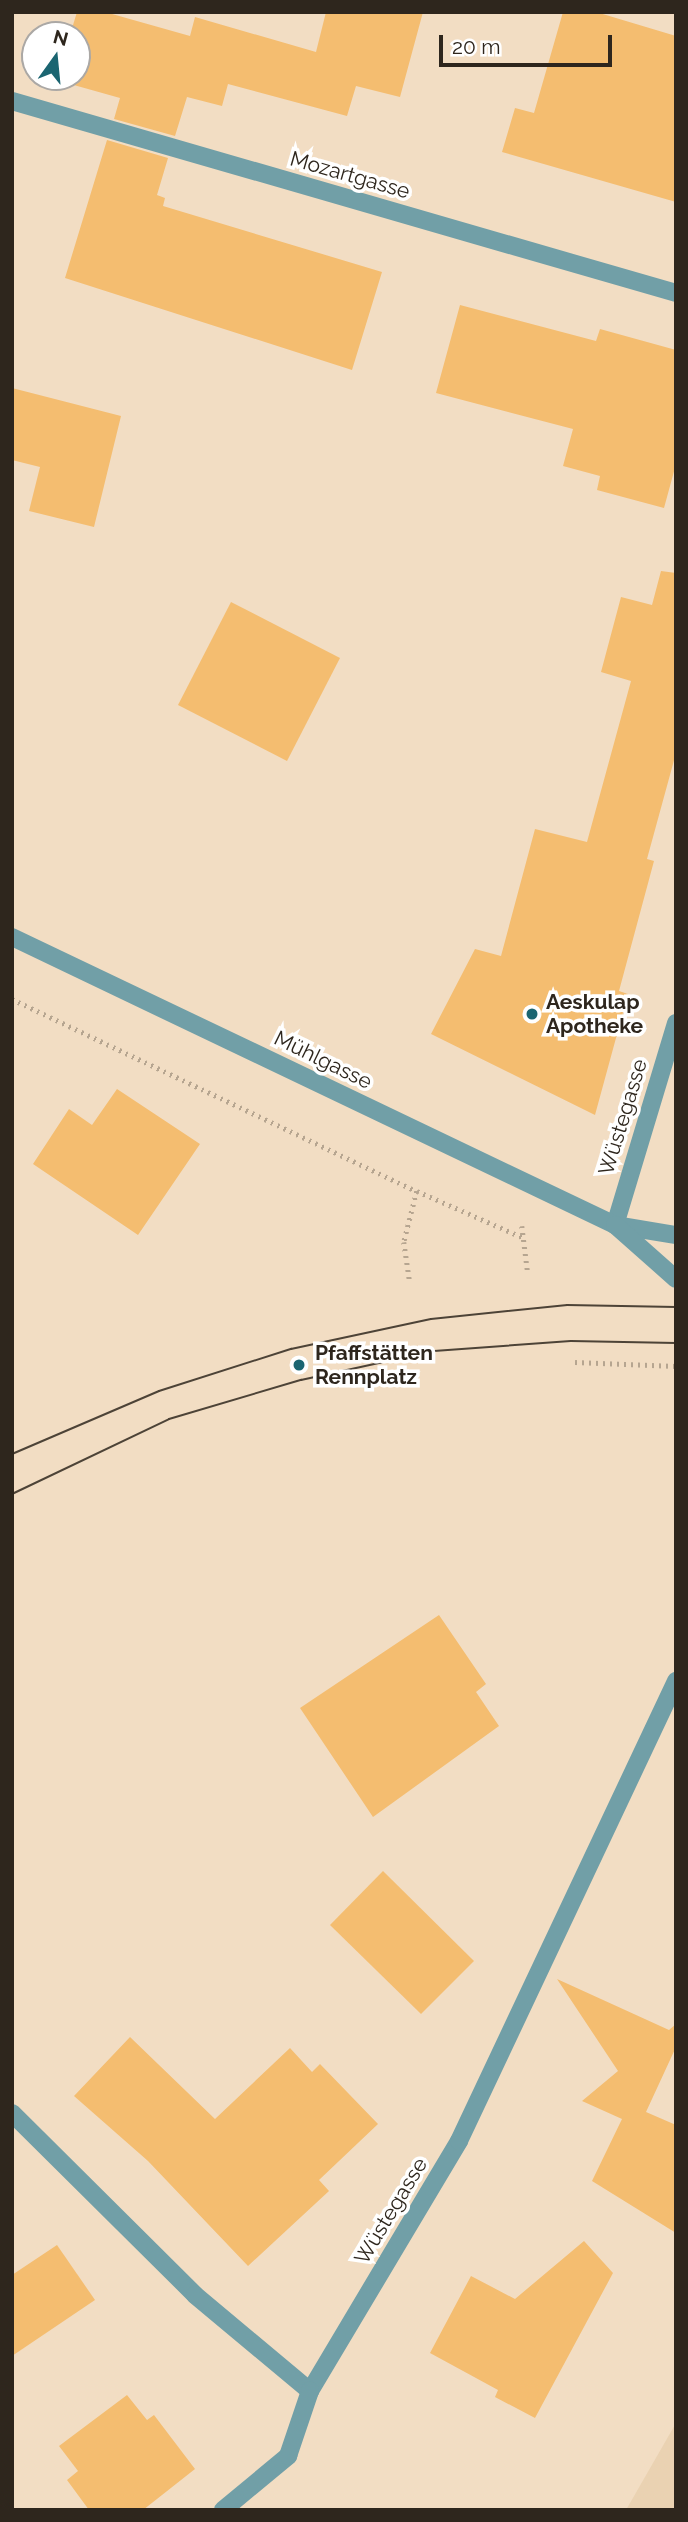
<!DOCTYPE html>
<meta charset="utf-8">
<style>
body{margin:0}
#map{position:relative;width:688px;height:2522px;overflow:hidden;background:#f2ddc3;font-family:Raleway,sans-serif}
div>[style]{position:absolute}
.built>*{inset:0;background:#ead2b2}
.building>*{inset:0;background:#f4bd70}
.path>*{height:4.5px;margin-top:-2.25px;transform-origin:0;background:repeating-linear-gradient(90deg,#b6a590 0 2px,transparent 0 7px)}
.minor>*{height:18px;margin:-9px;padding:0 9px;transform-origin:9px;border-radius:9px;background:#719fa7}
.tertiary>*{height:18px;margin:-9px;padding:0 9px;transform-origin:9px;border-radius:9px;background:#719fa7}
.tram>*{height:2px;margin:-1px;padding:0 1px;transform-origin:1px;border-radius:1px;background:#4d4337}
.dots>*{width:19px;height:19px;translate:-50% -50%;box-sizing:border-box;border:4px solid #fff;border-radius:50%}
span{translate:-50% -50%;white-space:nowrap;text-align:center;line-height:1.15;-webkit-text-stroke:7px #fff;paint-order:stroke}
.street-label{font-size:21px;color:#2e261d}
.poi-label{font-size:21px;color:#2e261d;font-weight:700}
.left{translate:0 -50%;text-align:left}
.frame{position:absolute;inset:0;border:14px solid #2e261d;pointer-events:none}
.north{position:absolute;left:21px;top:21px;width:70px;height:70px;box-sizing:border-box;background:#fff;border:2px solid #aba8a5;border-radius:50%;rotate:15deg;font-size:19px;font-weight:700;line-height:28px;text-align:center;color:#2e261d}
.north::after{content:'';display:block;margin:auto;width:24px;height:32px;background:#1b6571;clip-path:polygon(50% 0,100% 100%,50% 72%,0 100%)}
.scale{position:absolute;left:439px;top:35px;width:173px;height:32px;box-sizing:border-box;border:4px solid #2e261d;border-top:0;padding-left:9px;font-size:21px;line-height:24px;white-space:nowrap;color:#2e261d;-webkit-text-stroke:5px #fff;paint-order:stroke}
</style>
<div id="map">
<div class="built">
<i style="clip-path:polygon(676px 2423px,676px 2510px,626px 2510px)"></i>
</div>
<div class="building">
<i style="clip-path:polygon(77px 12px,105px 12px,190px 36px,195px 17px,316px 52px,326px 12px,423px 12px,400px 97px,356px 86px,347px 116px,228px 84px,222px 106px,187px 97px,175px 136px,114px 119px,120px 98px,56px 80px,77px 77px,77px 35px,70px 35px)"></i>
<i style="clip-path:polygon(563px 12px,596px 12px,676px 36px,676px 202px,502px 152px,515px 108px,534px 113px)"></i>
<i style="clip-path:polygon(107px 140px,168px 158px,157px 195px,165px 198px,163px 206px,382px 272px,352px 370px,65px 278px)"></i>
<i style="clip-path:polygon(460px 305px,596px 341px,600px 329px,676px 350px,676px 464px,664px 508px,597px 490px,600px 476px,563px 466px,573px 429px,436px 393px)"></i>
<i style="clip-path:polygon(12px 388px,121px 416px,94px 527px,29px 511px,40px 467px,12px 460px)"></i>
<i style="clip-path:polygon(661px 571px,676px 573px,676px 753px,647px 859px,654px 861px,619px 991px,628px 994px,595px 1115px,431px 1034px,475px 949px,501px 956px,535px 829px,587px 842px,631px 681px,601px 672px,621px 597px,652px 605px)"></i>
<i style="clip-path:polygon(231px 602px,340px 658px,287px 761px,178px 705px)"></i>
<i style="clip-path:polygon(117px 1089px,200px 1144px,138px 1235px,33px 1164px,69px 1109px,92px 1125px)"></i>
<i style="clip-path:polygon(439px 1615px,486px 1684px,476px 1692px,499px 1726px,373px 1817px,300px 1708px)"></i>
<i style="clip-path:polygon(383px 1871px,474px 1961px,421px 2014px,330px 1925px)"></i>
<i style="clip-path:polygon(557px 1979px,669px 2030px,676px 2024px,676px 2047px,646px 2112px,676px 2125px,676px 2233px,592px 2181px,622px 2119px,582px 2101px,618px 2071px)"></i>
<i style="clip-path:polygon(130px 2037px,215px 2119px,290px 2048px,312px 2072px,320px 2064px,378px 2124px,319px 2180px,329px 2191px,248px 2266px,148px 2161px,74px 2096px)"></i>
<i style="clip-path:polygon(584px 2241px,613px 2273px,535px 2418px,495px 2397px,498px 2390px,430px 2353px,471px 2276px,515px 2299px)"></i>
<i style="clip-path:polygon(57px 2245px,95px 2300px,12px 2356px,12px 2275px)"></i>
<i style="clip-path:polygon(127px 2395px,147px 2420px,154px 2415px,195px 2469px,143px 2510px,89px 2510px,67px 2480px,78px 2471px,59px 2446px)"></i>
</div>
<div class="path">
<i style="left:12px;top:999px;width:448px;rotate:25.4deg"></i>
<i style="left:417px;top:1191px;width:53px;rotate:104.3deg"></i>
<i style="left:404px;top:1242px;width:41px;rotate:81.7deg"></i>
<i style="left:417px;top:1191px;width:117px;rotate:23.7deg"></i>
<i style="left:522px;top:1226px;width:48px;rotate:82.9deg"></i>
<i style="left:575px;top:1362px;width:101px;rotate:2.3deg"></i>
</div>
<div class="minor">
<i style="left:12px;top:101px;width:691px;rotate:16.13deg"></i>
<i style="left:676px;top:1023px;width:211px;rotate:106.8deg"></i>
<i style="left:615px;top:1225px;width:62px;rotate:9.3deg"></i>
<i style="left:12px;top:2113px;width:258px;rotate:44.8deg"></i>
<i style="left:195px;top:2295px;width:150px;rotate:39.9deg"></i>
<i style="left:310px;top:2391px;width:291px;rotate:-59.2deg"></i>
<i style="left:459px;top:2141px;width:509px;rotate:-64.74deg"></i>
<i style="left:223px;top:2510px;width:85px;rotate:-39.7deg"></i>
<i style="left:288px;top:2456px;width:69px;rotate:-71.3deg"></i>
</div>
<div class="tertiary">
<i style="left:12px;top:937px;width:668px;rotate:25.53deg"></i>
<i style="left:615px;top:1225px;width:81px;rotate:41.5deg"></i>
</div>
<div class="tram">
<i style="left:12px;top:1454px;width:160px;rotate:-23.2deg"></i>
<i style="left:159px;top:1391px;width:139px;rotate:-17.7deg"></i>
<i style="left:291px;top:1349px;width:143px;rotate:-12.1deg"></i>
<i style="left:431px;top:1319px;width:137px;rotate:-5.9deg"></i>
<i style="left:567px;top:1305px;width:109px;rotate:1.1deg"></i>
<i style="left:12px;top:1494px;width:174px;rotate:-25.5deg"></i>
<i style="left:169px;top:1419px;width:138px;rotate:-16.5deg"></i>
<i style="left:301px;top:1380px;width:136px;rotate:-12.3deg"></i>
<i style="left:434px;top:1351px;width:137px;rotate:-4.2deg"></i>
<i style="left:571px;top:1341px;width:105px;rotate:1.1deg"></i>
</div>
<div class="dots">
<i style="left:532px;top:1014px;background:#1b6571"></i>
<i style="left:299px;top:1365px;background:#1b6571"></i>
</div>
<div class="street-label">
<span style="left:350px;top:175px;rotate:16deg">Mozartgasse</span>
<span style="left:323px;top:1060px;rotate:26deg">Mühlgasse</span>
<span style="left:623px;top:1117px;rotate:-73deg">Wüstegasse</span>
<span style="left:391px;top:2211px;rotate:-59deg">Wüstegasse</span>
</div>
<div class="poi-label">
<span class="left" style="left:546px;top:1014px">Aeskulap<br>Apotheke</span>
<span class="left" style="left:315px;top:1365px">Pfaffstätten<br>Rennplatz</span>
</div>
<div class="frame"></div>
<div class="north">N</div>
<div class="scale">20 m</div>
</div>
